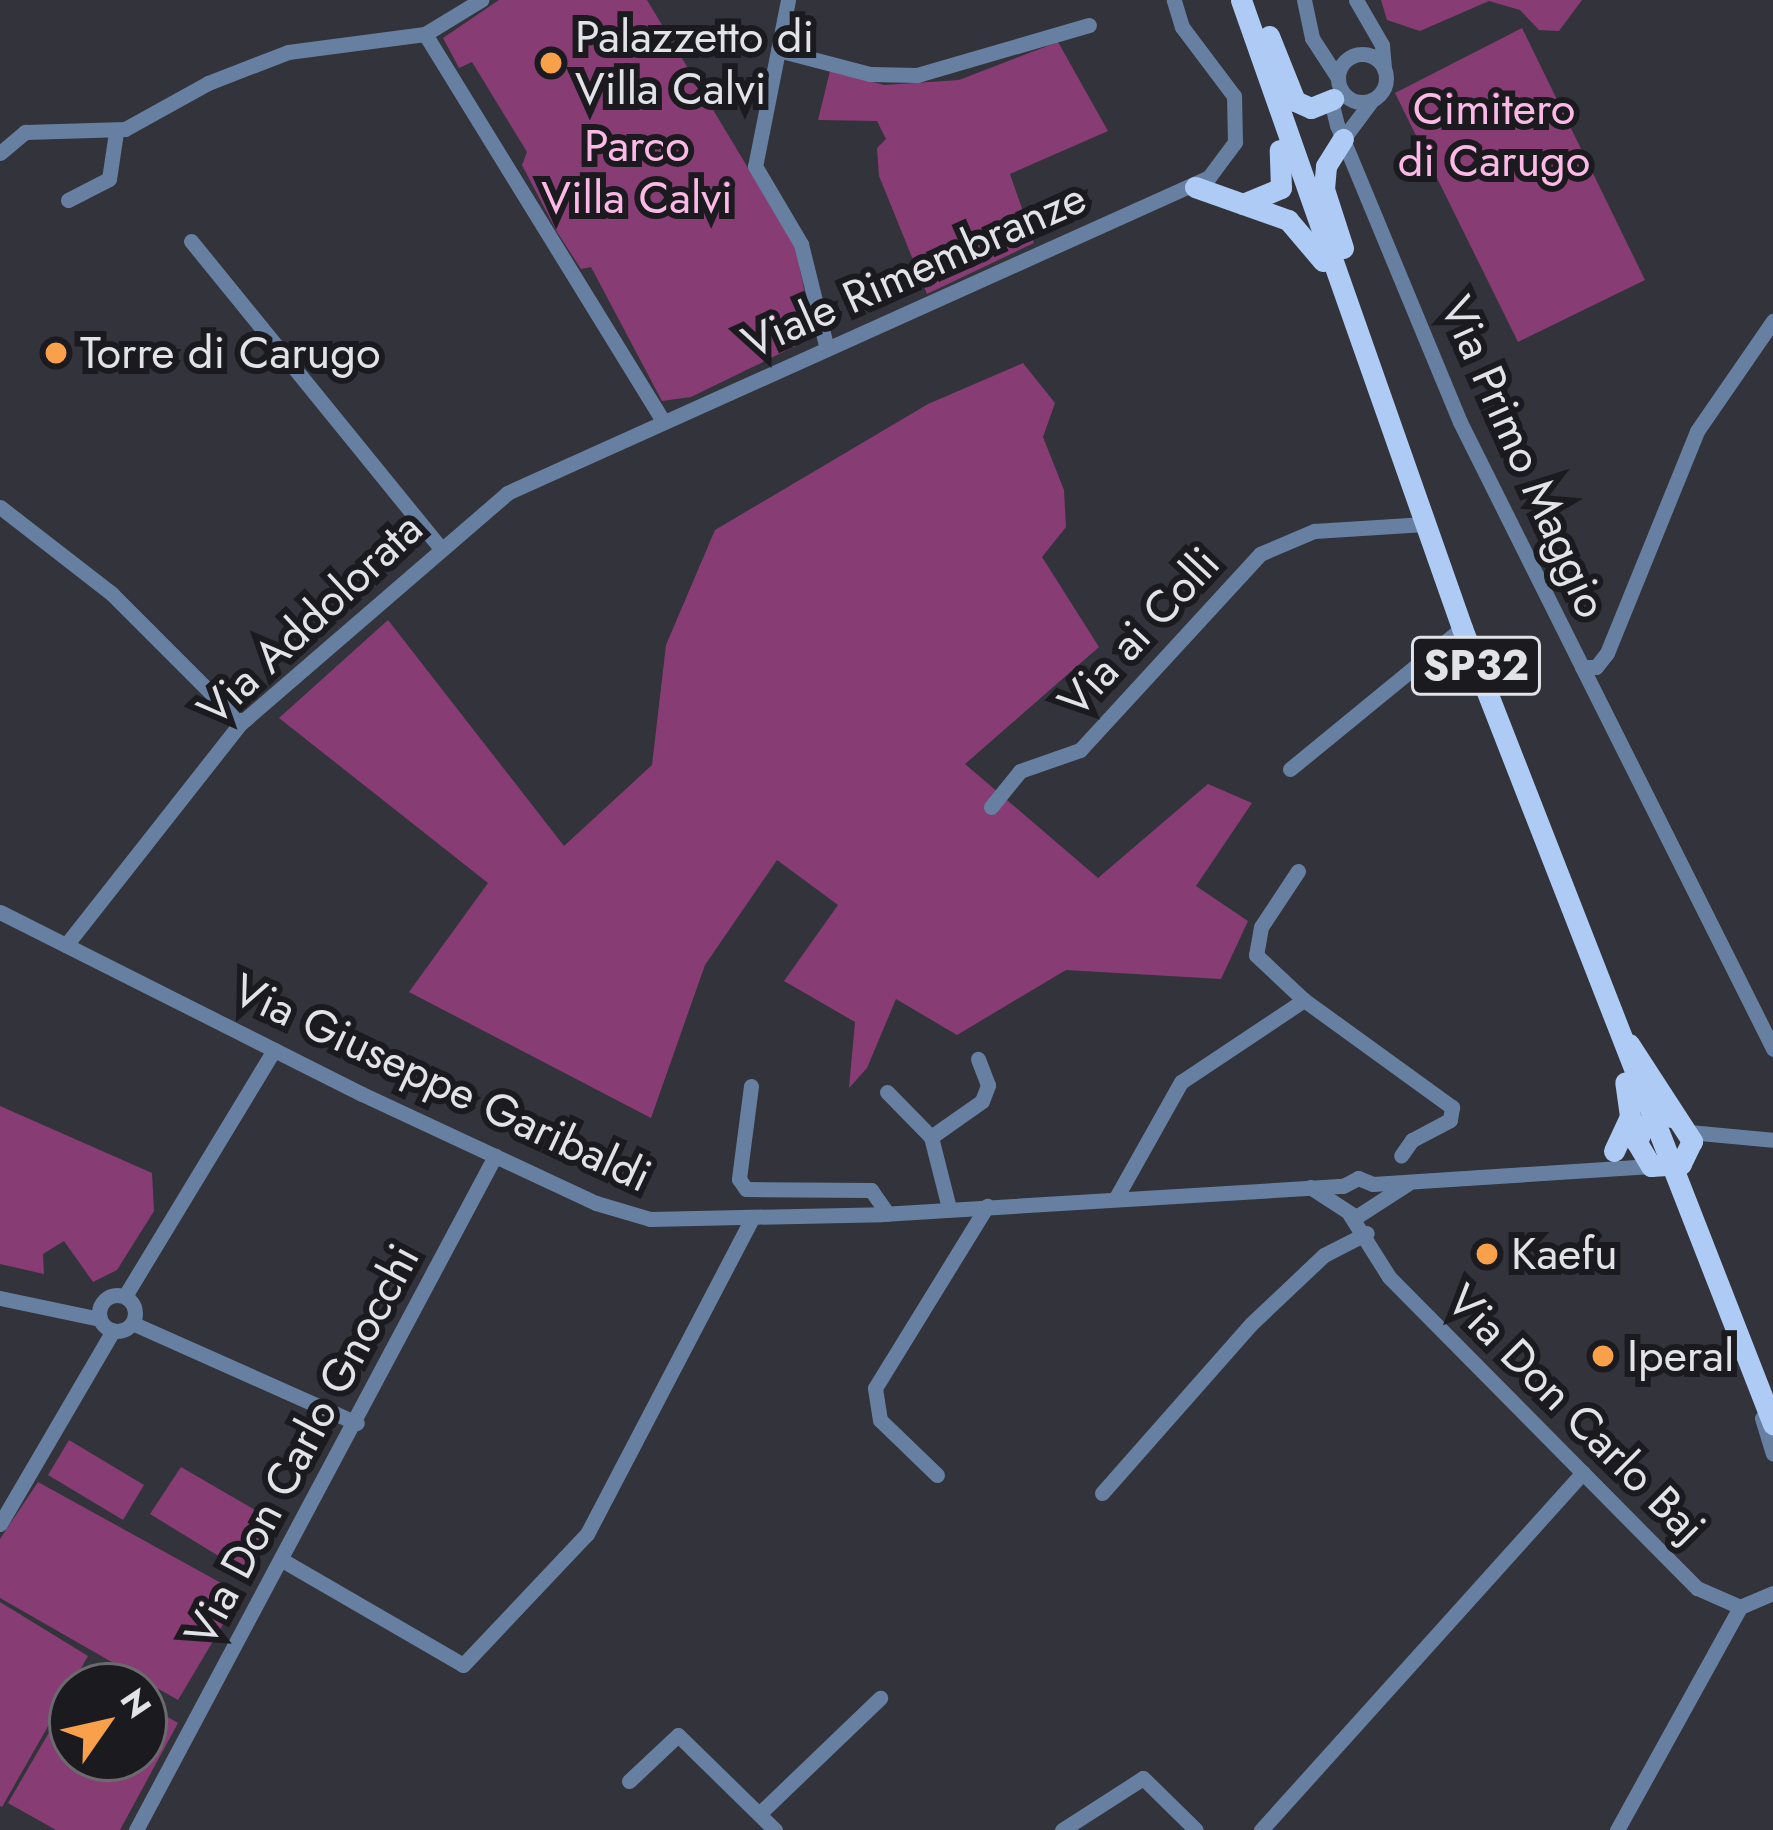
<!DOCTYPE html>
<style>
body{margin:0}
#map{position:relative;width:1773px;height:1830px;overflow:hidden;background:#32333b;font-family:Jost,sans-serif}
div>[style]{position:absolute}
.green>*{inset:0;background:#873d73}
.minor>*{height:15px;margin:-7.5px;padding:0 7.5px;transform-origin:7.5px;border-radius:7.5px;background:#6780a1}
.minor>.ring{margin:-7.5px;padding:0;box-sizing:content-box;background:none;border:15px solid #6780a1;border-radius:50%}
.major>*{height:21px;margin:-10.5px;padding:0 10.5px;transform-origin:10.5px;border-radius:10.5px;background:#adcbf4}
.dots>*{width:33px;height:33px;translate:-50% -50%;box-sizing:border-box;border:6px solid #1b1b1f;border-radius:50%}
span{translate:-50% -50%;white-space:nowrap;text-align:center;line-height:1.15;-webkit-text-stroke:12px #1b1b1f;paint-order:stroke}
.shield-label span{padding:3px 9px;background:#1b1b1f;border:3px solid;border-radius:9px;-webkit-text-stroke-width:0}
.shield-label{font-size:42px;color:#e2e3e8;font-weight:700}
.poi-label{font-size:45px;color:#e2e3e8}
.left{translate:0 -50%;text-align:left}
.park-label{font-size:45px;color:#fcb9e6}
.street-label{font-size:45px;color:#e2e3e8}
.north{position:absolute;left:48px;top:1662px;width:120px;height:120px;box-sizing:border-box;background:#1b1b1f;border:3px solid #6b6b6f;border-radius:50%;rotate:56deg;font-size:33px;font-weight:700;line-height:48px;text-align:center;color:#e2e3e8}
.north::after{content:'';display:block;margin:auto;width:42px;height:54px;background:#f8a14a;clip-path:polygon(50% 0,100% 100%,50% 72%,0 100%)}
</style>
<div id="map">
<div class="green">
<i style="clip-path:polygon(499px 0,647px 0,795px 246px,814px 337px,691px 397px,662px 401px,591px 267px,581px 269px,557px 232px,522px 165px,527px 152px,472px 62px,459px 68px,443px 38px)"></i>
<i style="clip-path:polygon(1381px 0,1582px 0,1559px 31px,1539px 30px,1520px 10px,1489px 1px,1420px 31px,1387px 20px)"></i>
<i style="clip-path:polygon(1522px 28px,1645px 280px,1518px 342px,1395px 93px)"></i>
<i style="clip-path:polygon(1058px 42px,1108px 131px,1010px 174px,1034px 243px,927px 294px,879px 176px,877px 148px,886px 139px,877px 121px,818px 120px,830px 71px,884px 85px,959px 80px)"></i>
<i style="clip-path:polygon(1023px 363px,1055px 403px,1043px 437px,1064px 490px,1066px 527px,1042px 557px,1099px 647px,965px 764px,1098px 878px,1208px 784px,1252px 803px,1196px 886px,1248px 921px,1221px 979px,1066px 970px,957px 1035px,896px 999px,867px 1068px,849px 1088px,855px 1022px,784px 981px,838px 905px,777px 860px,705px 965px,651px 1118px,409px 992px,488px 883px,279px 718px,388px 620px,564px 846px,652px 765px,666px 645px,715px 530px,928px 404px)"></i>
<i style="clip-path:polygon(0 1106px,152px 1173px,154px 1211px,117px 1270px,93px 1282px,64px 1241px,43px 1254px,44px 1274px,0 1264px)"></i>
<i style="clip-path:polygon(69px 1440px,144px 1485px,123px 1520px,48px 1475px)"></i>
<i style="clip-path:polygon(181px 1467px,274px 1521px,243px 1571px,150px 1514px)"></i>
<i style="clip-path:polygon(38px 1482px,241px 1594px,178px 1700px,0 1598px,0 1539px)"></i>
<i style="clip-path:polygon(0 1602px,88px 1656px,2px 1807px,0 1806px)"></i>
<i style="clip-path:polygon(72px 1693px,72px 1758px,144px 1758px,144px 1703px,178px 1723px,120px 1830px,56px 1830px,8px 1803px)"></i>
</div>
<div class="minor">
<i style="left:788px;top:0;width:169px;rotate:101.2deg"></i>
<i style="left:755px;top:166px;width:91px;rotate:59.5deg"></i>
<i style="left:801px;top:244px;width:108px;rotate:76.1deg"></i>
<i style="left:1304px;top:0;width:39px;rotate:78deg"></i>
<i style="left:1312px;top:38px;width:48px;rotate:57deg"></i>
<i style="left:1356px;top:0;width:52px;rotate:60deg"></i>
<i style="left:1382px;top:45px;width:24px;rotate:85deg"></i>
<i style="left:425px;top:34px;width:452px;rotate:58.4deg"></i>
<i style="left:778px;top:50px;width:95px;rotate:14.6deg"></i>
<i style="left:870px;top:74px;width:47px;rotate:1.2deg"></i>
<i style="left:917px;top:75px;width:179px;rotate:-16.2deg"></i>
<i class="ring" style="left:1338px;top:54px;width:33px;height:33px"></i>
<i style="left:1341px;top:90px;width:17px;rotate:121deg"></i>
<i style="left:1332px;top:105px;width:21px;rotate:76deg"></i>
<i style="left:1337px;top:125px;width:321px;rotate:67.5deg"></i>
<i style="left:1460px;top:422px;width:274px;rotate:63.5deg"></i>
<i style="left:1582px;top:667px;width:14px"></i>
<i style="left:1596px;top:667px;width:18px;rotate:-52deg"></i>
<i style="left:1607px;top:653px;width:240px;rotate:-67.9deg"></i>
<i style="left:1697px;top:431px;width:134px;rotate:-55.4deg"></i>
<i style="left:1343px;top:139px;width:49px;rotate:-53.4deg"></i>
<i style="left:0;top:153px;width:33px;rotate:-40deg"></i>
<i style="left:25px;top:132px;width:100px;rotate:-1.7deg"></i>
<i style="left:125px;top:129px;width:95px;rotate:-29deg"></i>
<i style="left:208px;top:83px;width:86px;rotate:-21.2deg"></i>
<i style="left:288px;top:52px;width:138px;rotate:-7.5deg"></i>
<i style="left:425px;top:34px;width:66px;rotate:-31.3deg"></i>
<i style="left:68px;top:200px;width:46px;rotate:-27.1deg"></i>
<i style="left:109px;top:179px;width:48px;rotate:-81.5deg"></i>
<i style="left:191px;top:241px;width:395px;rotate:50.9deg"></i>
<i style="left:0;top:507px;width:142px;rotate:37.8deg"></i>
<i style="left:112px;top:594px;width:182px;rotate:45deg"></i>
<i style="left:1582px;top:667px;width:427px;rotate:63.4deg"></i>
<i style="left:1290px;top:769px;width:222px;rotate:-39.3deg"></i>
<i style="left:991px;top:807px;width:46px;rotate:-51.1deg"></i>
<i style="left:1020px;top:771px;width:64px;rotate:-19.3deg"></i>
<i style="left:1080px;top:750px;width:266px;rotate:-47.4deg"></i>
<i style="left:1260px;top:554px;width:59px;rotate:-23.1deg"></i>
<i style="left:1314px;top:531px;width:111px;rotate:-3.6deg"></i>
<i style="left:1298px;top:871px;width:67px;rotate:123.5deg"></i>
<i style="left:1261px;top:927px;width:28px;rotate:100deg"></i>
<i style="left:1256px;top:955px;width:66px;rotate:43.2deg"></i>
<i style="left:0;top:912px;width:405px;rotate:26.7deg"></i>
<i style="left:362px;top:1094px;width:258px;rotate:25deg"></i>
<i style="left:596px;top:1203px;width:56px;rotate:16.5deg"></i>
<i style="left:650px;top:1219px;width:232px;rotate:-1.2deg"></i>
<i style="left:882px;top:1214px;width:462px;rotate:-3.5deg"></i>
<i style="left:66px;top:945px;width:283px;rotate:-51.8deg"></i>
<i style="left:241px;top:723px;width:352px;rotate:-40.8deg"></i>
<i style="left:507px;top:493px;width:770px;rotate:-24.23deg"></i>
<i style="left:1209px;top:177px;width:44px;rotate:-53.4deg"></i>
<i style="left:1235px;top:142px;width:46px;rotate:-91.2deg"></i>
<i style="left:1234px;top:96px;width:86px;rotate:-127deg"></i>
<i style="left:1182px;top:27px;width:28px;rotate:-107deg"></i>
<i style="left:751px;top:1086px;width:94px;rotate:97.4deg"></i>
<i style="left:739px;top:1179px;width:12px;rotate:55deg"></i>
<i style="left:746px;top:1189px;width:125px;rotate:0.5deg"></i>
<i style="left:871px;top:1190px;width:29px;rotate:55deg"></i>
<i style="left:887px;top:1092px;width:63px;rotate:45.6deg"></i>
<i style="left:931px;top:1137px;width:73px;rotate:75.8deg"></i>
<i style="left:1689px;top:1132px;width:84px;rotate:5.4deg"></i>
<i style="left:931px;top:1137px;width:62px;rotate:-35.2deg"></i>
<i style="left:982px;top:1101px;width:17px;rotate:-69deg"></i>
<i style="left:988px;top:1085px;width:28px;rotate:-111deg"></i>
<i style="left:1343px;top:1186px;width:17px;rotate:-28deg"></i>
<i style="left:1358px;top:1178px;width:16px;rotate:22deg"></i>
<i style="left:1373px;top:1184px;width:279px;rotate:-3.7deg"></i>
<i style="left:1310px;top:1187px;width:55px;rotate:33.1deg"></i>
<i style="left:1356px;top:1217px;width:61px;rotate:-32.9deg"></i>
<i style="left:1117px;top:1196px;width:131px;rotate:-60.7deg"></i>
<i style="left:1181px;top:1082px;width:148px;rotate:-33.7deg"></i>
<i style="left:1304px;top:1000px;width:183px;rotate:35.9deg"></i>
<i style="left:1452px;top:1107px;width:13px;rotate:99deg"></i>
<i style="left:1450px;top:1120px;width:43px;rotate:152.2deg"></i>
<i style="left:1412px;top:1140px;width:19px;rotate:125deg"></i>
<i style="left:1350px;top:1215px;width:73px;rotate:57.8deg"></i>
<i style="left:1389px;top:1277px;width:438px;rotate:45.3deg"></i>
<i style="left:1697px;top:1588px;width:47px;rotate:23.8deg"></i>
<i class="ring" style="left:99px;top:1295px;width:21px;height:21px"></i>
<i style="left:125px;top:1296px;width:288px;rotate:-58.8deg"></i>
<i style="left:0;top:1298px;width:102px;rotate:11.9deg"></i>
<i style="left:132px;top:1323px;width:246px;rotate:24deg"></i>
<i style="left:1762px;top:1418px;width:37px;rotate:73deg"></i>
<i style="left:937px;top:1475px;width:79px;rotate:-136deg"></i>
<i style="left:880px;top:1420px;width:32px;rotate:-99deg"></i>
<i style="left:875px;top:1388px;width:214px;rotate:-58.4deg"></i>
<i style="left:1102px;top:1493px;width:225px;rotate:-48.6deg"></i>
<i style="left:1251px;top:1324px;width:100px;rotate:-43.4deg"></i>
<i style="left:1324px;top:1255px;width:48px;rotate:-27.1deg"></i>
<i style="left:0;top:1524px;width:224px;rotate:-59.7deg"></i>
<i style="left:282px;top:1560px;width:209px;rotate:30.1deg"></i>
<i style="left:463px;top:1665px;width:180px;rotate:-46.6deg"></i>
<i style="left:587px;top:1534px;width:356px;rotate:-62.4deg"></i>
<i style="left:629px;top:1781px;width:67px;rotate:-43.2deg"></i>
<i style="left:678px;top:1735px;width:136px;rotate:44.4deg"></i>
<i style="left:759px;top:1814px;width:168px;rotate:-43.8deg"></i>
<i style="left:136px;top:1830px;width:764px;rotate:-61.96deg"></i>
<i style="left:1062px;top:1830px;width:96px;rotate:-32.7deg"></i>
<i style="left:1143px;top:1778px;width:74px;rotate:44.5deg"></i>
<i style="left:1261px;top:1830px;width:481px;rotate:-48deg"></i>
<i style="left:1617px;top:1830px;width:255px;rotate:-61.1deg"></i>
<i style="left:1740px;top:1607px;width:36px;rotate:-23deg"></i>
</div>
<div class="major">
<i style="left:1241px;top:0;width:666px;rotate:70.61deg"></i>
<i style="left:1462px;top:628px;width:855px;rotate:68.66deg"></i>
<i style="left:1269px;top:36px;width:70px;rotate:68.2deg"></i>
<i style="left:1295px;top:101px;width:17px;rotate:24deg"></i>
<i style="left:1311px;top:108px;width:24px;rotate:-22deg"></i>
<i style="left:1195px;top:187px;width:99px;rotate:19.5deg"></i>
<i style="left:1288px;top:220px;width:54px;rotate:49.5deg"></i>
<i style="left:1243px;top:204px;width:41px;rotate:-22.8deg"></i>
<i style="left:1281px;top:188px;width:38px;rotate:-92deg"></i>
<i style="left:1343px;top:248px;width:62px;rotate:-107.9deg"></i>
<i style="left:1324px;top:189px;width:23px;rotate:-85deg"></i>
<i style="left:1326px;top:166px;width:32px;rotate:-58deg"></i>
<i style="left:1629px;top:1044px;width:116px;rotate:57deg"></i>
<i style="left:1692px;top:1141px;width:25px;rotate:116deg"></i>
<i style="left:1681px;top:1164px;width:30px;rotate:176deg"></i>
<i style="left:1651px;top:1166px;width:27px;rotate:-121deg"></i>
<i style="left:1637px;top:1143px;width:18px;rotate:-71deg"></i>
<i style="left:1643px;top:1126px;width:21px;rotate:-31deg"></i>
<i style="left:1661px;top:1115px;width:16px;rotate:11deg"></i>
<i style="left:1614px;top:1151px;width:38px;rotate:-65deg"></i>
<i style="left:1630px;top:1116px;width:34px;rotate:-98deg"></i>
</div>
<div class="dots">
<i style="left:551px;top:63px;background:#f8a14a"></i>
<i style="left:56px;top:353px;background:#f8a14a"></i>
<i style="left:1487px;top:1254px;background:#f8a14a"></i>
<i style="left:1603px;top:1356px;background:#f8a14a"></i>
</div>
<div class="shield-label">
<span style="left:1476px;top:666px">SP32</span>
</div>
<div class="poi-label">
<span class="left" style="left:575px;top:63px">Palazzetto di<br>Villa Calvi</span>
<span class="left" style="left:80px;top:353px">Torre di Carugo</span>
<span class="left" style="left:1511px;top:1254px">Kaefu</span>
<span class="left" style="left:1627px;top:1356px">Iperal</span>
</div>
<div class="park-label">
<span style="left:1494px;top:135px">Cimitero<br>di Carugo</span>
<span style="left:637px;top:172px">Parco<br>Villa Calvi</span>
</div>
<div class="street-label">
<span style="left:914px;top:270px;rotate:-24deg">Viale Rimembranze</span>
<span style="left:1524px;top:457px;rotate:66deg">Via Primo Maggio</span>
<span style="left:310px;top:619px;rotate:-43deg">Via Addolorata</span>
<span style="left:1139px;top:632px;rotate:-47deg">Via ai Colli</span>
<span style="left:442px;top:1083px;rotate:25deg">Via Giuseppe Garibaldi</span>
<span style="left:1576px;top:1414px;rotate:45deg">Via Don Carlo Baj</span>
<span style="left:302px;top:1445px;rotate:-62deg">Via Don Carlo Gnocchi</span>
</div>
<div class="north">N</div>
</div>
